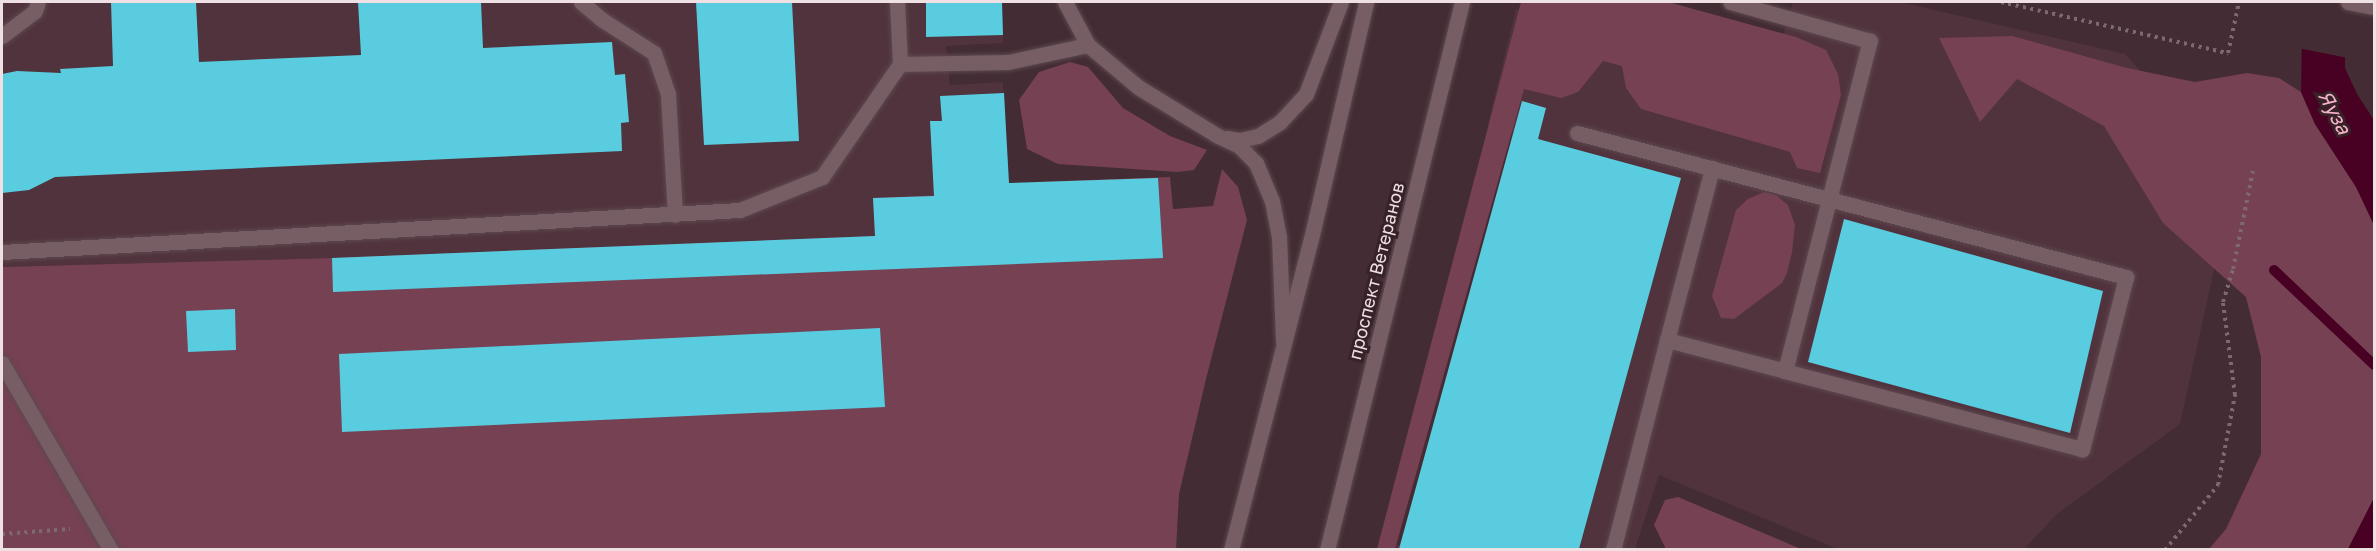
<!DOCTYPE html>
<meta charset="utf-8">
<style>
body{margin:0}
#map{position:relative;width:2376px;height:551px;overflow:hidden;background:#432c33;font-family:"Golos Text",sans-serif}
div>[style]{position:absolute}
.built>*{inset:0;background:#51333d}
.green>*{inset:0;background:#774154}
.water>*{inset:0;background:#480023}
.pier>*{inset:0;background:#432c33}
.stream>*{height:10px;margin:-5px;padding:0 5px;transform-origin:5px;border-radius:5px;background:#480023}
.building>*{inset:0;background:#59ccdf}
.path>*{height:4px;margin-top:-2px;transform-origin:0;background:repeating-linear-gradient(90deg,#7d696f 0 3px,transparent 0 7.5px)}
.roads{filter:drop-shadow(0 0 2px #5c494f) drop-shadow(0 0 2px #5c494f)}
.lane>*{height:15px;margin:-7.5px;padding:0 7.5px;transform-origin:7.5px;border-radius:7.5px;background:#775e65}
.street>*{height:15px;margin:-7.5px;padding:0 7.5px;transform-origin:7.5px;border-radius:7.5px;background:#775e65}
.secondary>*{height:15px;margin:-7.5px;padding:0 7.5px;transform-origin:7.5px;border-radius:7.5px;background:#775e65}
span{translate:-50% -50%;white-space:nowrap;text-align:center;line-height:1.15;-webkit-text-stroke:6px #382229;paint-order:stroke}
.street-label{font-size:18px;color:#efe0e4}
.water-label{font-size:20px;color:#f6b3c8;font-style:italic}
.frame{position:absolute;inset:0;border:3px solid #efe0e4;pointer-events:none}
</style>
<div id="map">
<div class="built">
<i style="clip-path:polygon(2px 2px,1002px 2px,1003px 43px,946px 46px,950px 85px,1003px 82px,1009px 193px,873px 198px,875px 236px,332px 258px,2px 267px)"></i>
<i style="clip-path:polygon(1793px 2px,1900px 2px,2125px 54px,2235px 175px,2180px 424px,2057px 514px,2024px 549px,1838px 549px,1659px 475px,1635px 549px,1384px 550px,1385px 545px,1401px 545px,1513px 133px,1488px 124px,1516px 9px,1769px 81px)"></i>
</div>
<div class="green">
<i style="clip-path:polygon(1521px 2px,1668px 2px,1796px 37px,1826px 50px,1838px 74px,1841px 95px,1820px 173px,1797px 168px,1790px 152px,1641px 109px,1626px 88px,1622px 66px,1603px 61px,1578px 92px,1561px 98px,1524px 89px,1395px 549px,1377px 549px)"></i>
<i style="clip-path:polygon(2012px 36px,2127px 68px,2195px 82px,2247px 73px,2279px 78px,2301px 92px,2315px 124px,2356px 187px,2374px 225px,2374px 498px,2348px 549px,2209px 549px,2226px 529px,2261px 454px,2261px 357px,2246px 297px,2163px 223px,2104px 126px,2017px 79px,1980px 122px,1939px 38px)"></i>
<i style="clip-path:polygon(1070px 62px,1088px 67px,1123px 108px,1170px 136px,1207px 150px,1194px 170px,1178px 172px,1058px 164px,1027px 149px,1019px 100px,1039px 72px)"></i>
<i style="clip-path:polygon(1222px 169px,1238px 187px,1247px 220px,1206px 379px,1179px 494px,1176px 550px,2px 549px,2px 267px,332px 258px,875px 236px,873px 198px,1037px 191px,1036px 182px,1170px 177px,1173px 209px,1213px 206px)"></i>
<i style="clip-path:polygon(1764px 192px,1776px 195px,1788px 205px,1795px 225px,1792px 252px,1787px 273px,1782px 283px,1734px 319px,1721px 318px,1712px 296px,1736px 210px,1748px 199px)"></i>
<i style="clip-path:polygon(1678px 497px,1801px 549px,1666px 549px,1654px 525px,1665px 500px)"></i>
</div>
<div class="water">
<i style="clip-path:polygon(2345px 19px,2345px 68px,2357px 94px,2374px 120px,2374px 225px,2356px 187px,2315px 124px,2301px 92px,2302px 39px)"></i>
<i style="clip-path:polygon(2374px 498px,2374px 549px,2348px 549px)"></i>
</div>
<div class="pier">
<i style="clip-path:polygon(2303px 2px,2352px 2px,2348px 19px,2348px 58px,2298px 48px)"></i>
</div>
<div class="stream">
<i style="left:2274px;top:270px;width:138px;rotate:43.5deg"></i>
</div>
<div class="building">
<i style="clip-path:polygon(111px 2px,196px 2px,199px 62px,361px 55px,358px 2px,481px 2px,483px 48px,612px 42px,615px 75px,625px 74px,629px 122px,621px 123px,622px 151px,55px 177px,29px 190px,2px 193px,2px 74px,17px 71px,61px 73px,60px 69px,113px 66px)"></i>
<i style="clip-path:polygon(696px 2px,792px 2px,799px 141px,704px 145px)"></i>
<i style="clip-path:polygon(926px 2px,1002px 2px,1003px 35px,926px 37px)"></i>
<i style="clip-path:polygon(1004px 93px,1009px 183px,1158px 178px,1163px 258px,333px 292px,332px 258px,875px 236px,873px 198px,934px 196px,930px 121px,942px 121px,940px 96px)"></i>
<i style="clip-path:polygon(1522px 101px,1546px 108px,1538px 139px,1681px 178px,1579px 549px,1399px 549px)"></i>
<i style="clip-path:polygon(1844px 219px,2103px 291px,2070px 433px,1808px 362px)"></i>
<i style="clip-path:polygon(235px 309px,236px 350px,188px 352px,186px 311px)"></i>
<i style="clip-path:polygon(880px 328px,885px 407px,342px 432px,339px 354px)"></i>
</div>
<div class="path">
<i style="left:2001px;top:2px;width:233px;rotate:12.7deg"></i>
<i style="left:2228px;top:53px;width:52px;rotate:-77.8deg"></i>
<i style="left:2px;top:534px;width:68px;rotate:-4.2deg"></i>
<i style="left:2165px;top:550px;width:84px;rotate:-50.8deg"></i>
<i style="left:2218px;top:485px;width:92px;rotate:-79.3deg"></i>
<i style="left:2235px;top:395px;width:94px;rotate:-97.4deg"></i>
<i style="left:2223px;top:302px;width:34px;rotate:-73deg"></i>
<i style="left:2233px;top:269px;width:100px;rotate:-78.5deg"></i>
</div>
<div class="roads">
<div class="lane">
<i style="left:581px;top:2px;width:26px;rotate:40deg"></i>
<i style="left:601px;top:19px;width:63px;rotate:32.7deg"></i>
<i style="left:654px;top:53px;width:43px;rotate:71.1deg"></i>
<i style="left:668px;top:94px;width:121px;rotate:86.7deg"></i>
<i style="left:897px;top:2px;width:62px;rotate:87.2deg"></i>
<i style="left:2px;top:36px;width:41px;rotate:-37.1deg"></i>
<i style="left:35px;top:11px;width:9px;rotate:-72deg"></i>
<i style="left:1577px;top:133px;width:568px;rotate:14.7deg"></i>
<i style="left:2126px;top:277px;width:178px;rotate:104.3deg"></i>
<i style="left:2082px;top:449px;width:307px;rotate:-165.3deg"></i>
<i style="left:2px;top:252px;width:739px;rotate:-3.26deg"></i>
<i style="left:740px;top:210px;width:88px;rotate:-21.9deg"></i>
<i style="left:822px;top:177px;width:137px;rotate:-55.4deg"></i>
<i style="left:900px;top:64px;width:108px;rotate:-1.1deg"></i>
<i style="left:1008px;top:62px;width:82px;rotate:-12deg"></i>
<i style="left:1667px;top:340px;width:178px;rotate:-75.3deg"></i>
<i style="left:2px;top:363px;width:216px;rotate:59.8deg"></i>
<i style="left:1613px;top:550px;width:217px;rotate:-75.6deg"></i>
<i style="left:1667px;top:340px;width:122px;rotate:14.7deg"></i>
<i style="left:1785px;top:371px;width:341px;rotate:-75.6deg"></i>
<i style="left:1870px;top:41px;width:145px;rotate:-164.4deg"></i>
</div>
<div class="street">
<i style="left:1065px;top:2px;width:49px;rotate:61.9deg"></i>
<i style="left:1088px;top:45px;width:65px;rotate:40deg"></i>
<i style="left:1138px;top:87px;width:94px;rotate:31.5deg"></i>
<i style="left:1218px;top:136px;width:23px;rotate:25deg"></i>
<i style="left:1239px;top:146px;width:24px;rotate:45deg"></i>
<i style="left:1256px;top:163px;width:41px;rotate:67.2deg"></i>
<i style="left:1272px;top:201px;width:36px;rotate:79deg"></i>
<i style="left:1279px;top:236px;width:105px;rotate:87.8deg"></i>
<i style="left:1227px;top:138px;width:13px;rotate:9deg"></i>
<i style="left:1240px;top:140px;width:18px;rotate:-13deg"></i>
<i style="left:1258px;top:136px;width:26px;rotate:-32deg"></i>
<i style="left:1280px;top:122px;width:38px;rotate:-47deg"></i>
<i style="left:1306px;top:94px;width:98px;rotate:-69.2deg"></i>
</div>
<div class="secondary">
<i style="left:2348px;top:2px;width:26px;rotate:11deg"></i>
<i style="left:1231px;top:550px;width:321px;rotate:-75.6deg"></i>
<i style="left:1311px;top:239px;width:243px;rotate:-76.9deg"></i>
<i style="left:1327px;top:550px;width:564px;rotate:-76.16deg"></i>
</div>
</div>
<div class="street-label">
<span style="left:1376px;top:271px;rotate:-76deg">проспект Ветеранов</span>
</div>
<div class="water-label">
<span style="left:2335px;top:112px;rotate:62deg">Яуза</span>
</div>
<div class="frame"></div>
</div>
